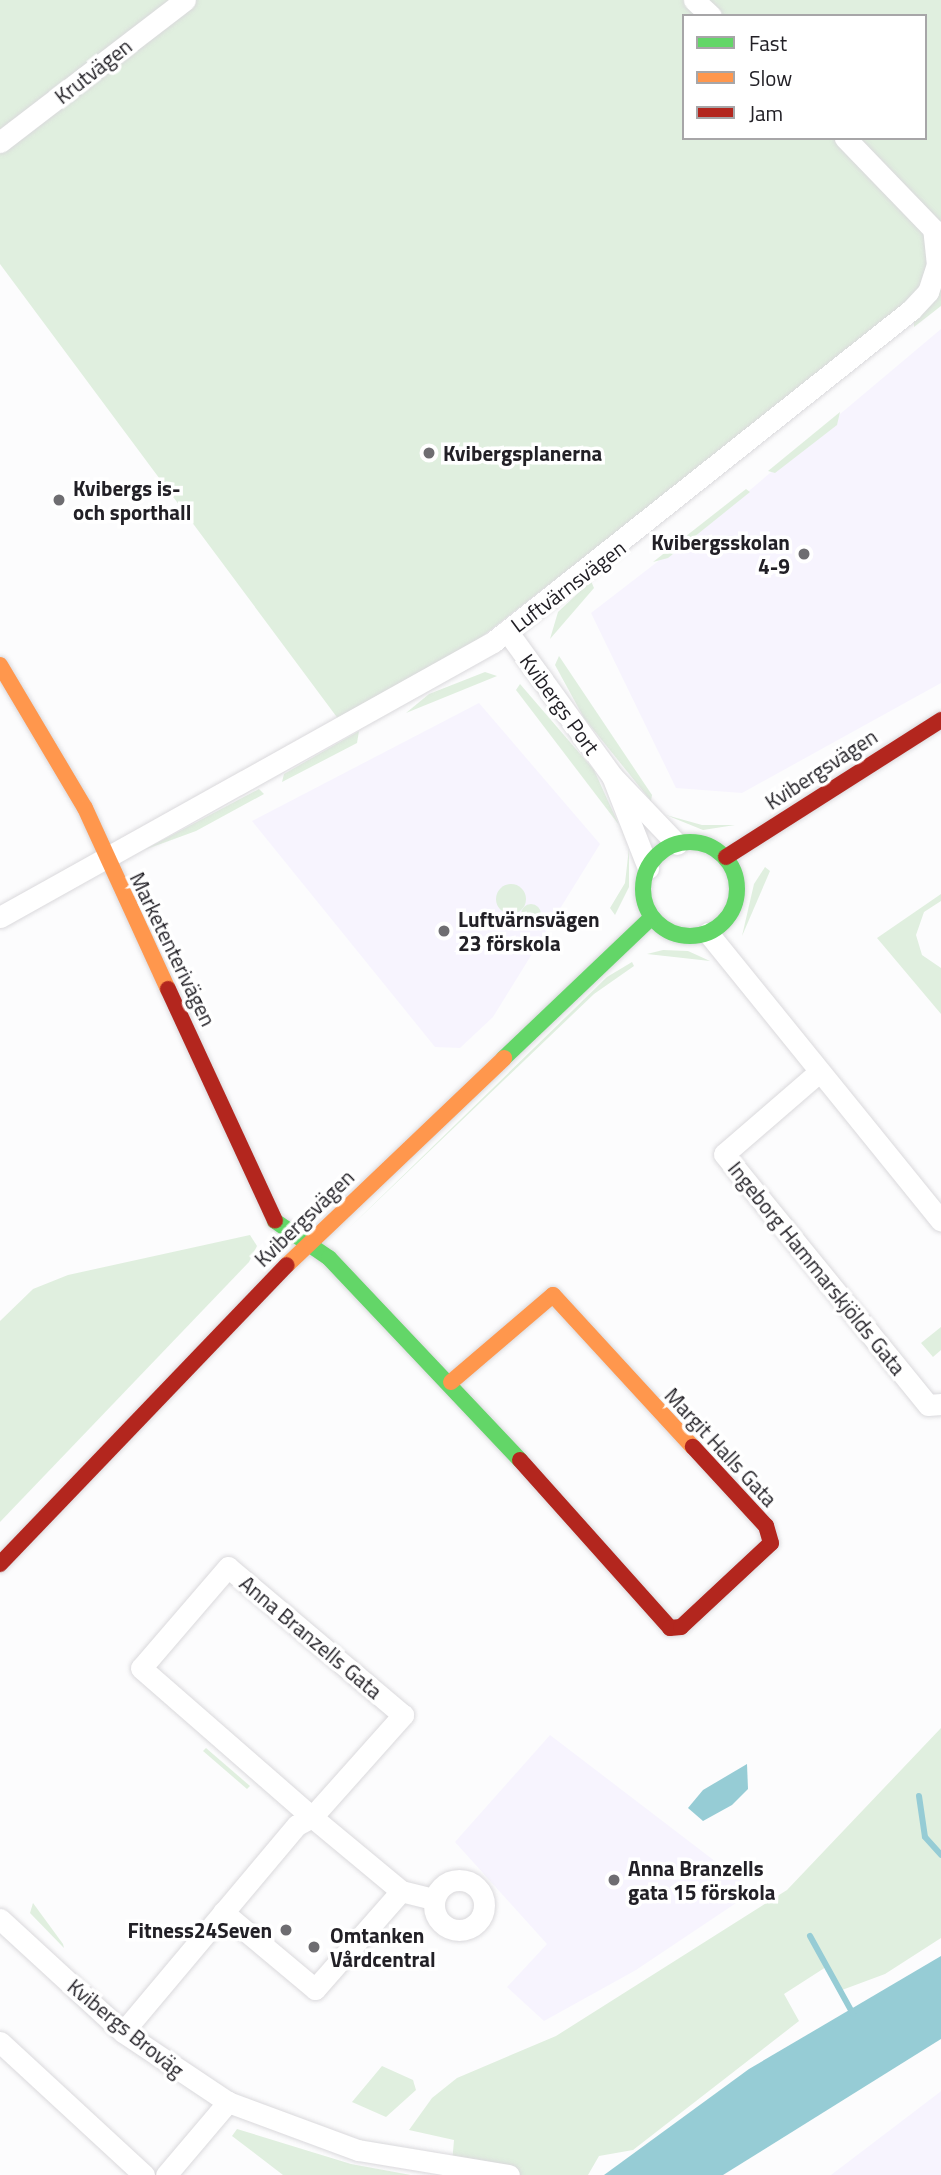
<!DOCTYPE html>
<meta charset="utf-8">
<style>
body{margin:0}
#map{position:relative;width:941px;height:2175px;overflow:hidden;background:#fcfcfd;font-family:"Titillium Web",sans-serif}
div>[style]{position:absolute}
.built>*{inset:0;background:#f7f4fe}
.green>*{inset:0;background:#e0efdf}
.round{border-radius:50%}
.water>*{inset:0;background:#96ccd5}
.stream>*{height:6px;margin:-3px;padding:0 3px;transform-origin:3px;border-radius:3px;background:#96ccd5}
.roads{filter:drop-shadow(0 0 2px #dad9dc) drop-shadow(0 0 2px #dad9dc)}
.street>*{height:21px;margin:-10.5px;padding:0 10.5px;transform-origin:10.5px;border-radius:10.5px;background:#fff}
.street>.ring{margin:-10.5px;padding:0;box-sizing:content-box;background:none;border:21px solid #fff;border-radius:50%}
.fast>*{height:16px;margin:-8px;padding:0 8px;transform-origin:8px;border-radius:8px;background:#63d668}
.fast>.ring{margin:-8px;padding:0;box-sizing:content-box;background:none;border:16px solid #63d668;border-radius:50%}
.slow>*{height:16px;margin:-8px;padding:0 8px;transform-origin:8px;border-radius:8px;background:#ff974d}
.jam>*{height:16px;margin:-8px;padding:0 8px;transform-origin:8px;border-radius:8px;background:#b3261e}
.dots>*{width:19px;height:19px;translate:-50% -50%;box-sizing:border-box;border:4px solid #fff;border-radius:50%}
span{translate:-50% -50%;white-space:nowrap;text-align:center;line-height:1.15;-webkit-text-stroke:7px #fff;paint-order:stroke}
.street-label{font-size:21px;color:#222026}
.poi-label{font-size:21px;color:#222026;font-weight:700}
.left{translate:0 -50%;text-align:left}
.right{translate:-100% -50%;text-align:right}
.legend{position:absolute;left:682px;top:14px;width:245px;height:126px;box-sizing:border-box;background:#fff;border:2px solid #a7a6a8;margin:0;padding:9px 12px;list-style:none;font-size:21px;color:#222026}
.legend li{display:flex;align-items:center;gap:14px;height:35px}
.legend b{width:35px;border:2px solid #a7a6a8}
</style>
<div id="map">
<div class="built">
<i style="clip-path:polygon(941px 329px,941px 683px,742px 793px,676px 788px,591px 613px,744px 495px)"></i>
<i style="clip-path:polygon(479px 703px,600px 844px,493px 1017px,460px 1048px,435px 1047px,252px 821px)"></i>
<i style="clip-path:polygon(550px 1735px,754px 1891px,636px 1970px,544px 2021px,507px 1987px,547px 1944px,455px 1842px)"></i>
<i style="clip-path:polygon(941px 2091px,941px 2175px,831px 2175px,940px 2092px)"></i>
</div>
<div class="green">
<i style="clip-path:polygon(evenodd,0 0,941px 0,941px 269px,912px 302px,466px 649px,339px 720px,0 264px,0 0,684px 16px,925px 16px,925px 138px,684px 138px,684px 16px)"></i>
<i style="clip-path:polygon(941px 289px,941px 306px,914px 327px,914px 322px)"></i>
<i style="clip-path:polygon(840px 412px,837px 425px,775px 473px,768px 471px)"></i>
<i style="clip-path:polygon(746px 489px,750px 492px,668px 558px,653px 562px)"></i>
<i style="clip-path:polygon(591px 581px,594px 588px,550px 639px,558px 612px)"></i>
<i style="clip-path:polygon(559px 656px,652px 795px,651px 801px,584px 718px,555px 665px)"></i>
<i style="clip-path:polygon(485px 672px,497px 676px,406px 713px,429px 694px)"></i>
<i style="clip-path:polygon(520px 684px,594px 770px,619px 825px,516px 690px)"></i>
<i style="clip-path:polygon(359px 731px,357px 743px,282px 782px,284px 774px)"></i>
<i style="clip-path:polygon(259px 789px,264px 794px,196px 831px,144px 850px)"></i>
<i style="clip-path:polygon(666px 815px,702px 825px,735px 825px,703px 830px)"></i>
<i style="clip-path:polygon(629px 848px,629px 887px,615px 915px,610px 908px,625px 883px)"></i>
<i style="clip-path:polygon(765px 867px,770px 871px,742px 936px,754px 884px)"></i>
<i class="round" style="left:496px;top:884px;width:30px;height:30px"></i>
<i style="clip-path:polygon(941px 894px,941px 901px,924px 912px,916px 935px,922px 955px,941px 968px,941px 1014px,877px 938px)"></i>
<i class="round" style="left:521px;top:904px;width:20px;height:20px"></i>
<i style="clip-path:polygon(663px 950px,688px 951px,710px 961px,647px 954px)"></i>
<i style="clip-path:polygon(632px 962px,634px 966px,594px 994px,348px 1229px,607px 977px)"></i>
<i style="clip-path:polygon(250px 1235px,257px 1246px,249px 1262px,0 1522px,0 1321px,33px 1289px,68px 1275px)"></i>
<i style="clip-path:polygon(941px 1327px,941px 1350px,933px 1357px,921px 1343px)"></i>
<i style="clip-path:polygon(941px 1728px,941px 1938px,885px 1974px,842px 1990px,826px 1967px,784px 1994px,799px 2021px,633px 2150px,599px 2156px,588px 2175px,451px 2175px,454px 2140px,409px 2130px,432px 2098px,457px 2078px,556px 2036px,787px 1890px)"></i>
<i style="clip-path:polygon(206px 1748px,250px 1786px,247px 1789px,203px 1751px)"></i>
<i style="clip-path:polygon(33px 1903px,63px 1944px,64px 1948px,30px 1913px)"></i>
<i style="clip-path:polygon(382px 2066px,413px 2080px,416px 2090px,386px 2117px,352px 2102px)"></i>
<i style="clip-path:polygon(237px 2129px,351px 2164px,411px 2175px,283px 2175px,232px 2136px)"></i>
</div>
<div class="water">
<i style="clip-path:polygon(747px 1764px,748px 1789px,732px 1805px,703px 1821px,688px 1808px,703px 1790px)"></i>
<i style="clip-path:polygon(941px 1956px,941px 2039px,723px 2175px,604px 2175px,749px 2069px)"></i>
</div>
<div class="stream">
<i style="left:919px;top:1796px;width:41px;rotate:81.7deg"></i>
<i style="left:925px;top:1837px;width:24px;rotate:48deg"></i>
<i style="left:810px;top:1936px;width:89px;rotate:61.1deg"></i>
</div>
<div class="roads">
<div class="street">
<i style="left:694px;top:0;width:23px;rotate:43deg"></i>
<i style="left:0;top:142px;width:233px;rotate:-37.5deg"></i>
<i style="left:507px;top:631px;width:179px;rotate:54.1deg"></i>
<i style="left:612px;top:776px;width:94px;rotate:46.3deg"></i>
<i style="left:612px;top:776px;width:99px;rotate:68.6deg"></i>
<i style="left:0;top:917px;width:565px;rotate:-29.15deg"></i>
<i style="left:493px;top:642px;width:534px;rotate:-38.46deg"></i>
<i style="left:911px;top:310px;width:25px;rotate:-47deg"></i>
<i style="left:928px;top:292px;width:28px;rotate:-72deg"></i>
<i style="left:937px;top:265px;width:36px;rotate:-96deg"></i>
<i style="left:933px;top:229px;width:127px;rotate:-134deg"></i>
<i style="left:708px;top:933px;width:370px;rotate:51deg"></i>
<i style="left:819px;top:1072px;width:125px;rotate:139.2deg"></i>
<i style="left:724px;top:1154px;width:323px;rotate:50.9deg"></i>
<i style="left:928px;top:1405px;width:13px;rotate:-4deg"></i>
<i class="ring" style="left:434px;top:1880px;width:29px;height:29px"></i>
<i style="left:223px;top:1912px;width:120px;rotate:39.9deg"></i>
<i style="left:315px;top:1989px;width:130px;rotate:-48.7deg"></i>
<i style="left:0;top:1919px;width:167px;rotate:42.6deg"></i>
<i style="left:123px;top:2032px;width:126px;rotate:33.7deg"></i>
<i style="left:228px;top:2102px;width:139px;rotate:20.3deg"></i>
<i style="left:358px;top:2150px;width:153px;rotate:9.4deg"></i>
<i style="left:123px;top:2032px;width:270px;rotate:-50deg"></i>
<i style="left:297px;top:1825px;width:17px;rotate:-28deg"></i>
<i style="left:312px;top:1817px;width:137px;rotate:-48.3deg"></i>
<i style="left:403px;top:1715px;width:229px;rotate:-139.8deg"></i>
<i style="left:228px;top:1567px;width:133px;rotate:130.7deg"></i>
<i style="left:141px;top:1668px;width:227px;rotate:41.1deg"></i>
<i style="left:312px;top:1817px;width:116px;rotate:39.7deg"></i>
<i style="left:401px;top:1891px;width:34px;rotate:14deg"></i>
<i style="left:0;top:2042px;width:196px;rotate:42.7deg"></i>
<i style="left:166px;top:2175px;width:96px;rotate:-49.7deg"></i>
</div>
<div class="fast">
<i class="ring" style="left:643px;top:842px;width:78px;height:78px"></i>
<i style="left:504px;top:1058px;width:204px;rotate:-43.6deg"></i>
<i style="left:275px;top:1221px;width:65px;rotate:34.4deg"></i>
<i style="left:329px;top:1258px;width:278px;rotate:46.6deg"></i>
</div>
<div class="slow">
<i style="left:0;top:665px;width:166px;rotate:59.3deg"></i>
<i style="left:85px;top:808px;width:199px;rotate:65.4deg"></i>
<i style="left:287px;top:1265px;width:300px;rotate:-43.6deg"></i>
<i style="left:451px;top:1382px;width:134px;rotate:-40.5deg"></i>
<i style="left:553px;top:1295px;width:207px;rotate:47.4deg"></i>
</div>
<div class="jam">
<i style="left:726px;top:857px;width:255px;rotate:-32.5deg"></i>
<i style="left:168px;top:989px;width:255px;rotate:65.2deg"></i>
<i style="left:520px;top:1460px;width:225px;rotate:48.2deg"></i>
<i style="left:670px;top:1628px;width:11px;rotate:-5deg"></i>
<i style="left:681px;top:1627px;width:123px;rotate:-43deg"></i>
<i style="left:771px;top:1543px;width:18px;rotate:-106deg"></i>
<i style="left:766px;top:1526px;width:108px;rotate:-132.7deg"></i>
<i style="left:0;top:1564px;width:414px;rotate:-46.2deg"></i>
</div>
</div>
<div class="dots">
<i style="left:429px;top:453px;background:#6e6d71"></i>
<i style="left:59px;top:500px;background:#6e6d71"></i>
<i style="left:804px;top:554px;background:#6e6d71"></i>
<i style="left:444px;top:931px;background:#6e6d71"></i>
<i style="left:614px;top:1880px;background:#6e6d71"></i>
<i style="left:286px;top:1930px;background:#6e6d71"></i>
<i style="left:314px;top:1947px;background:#6e6d71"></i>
</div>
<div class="street-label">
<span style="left:93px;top:71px;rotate:-38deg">Krutvägen</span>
<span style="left:568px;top:586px;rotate:-37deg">Luftvärnsvägen</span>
<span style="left:560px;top:704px;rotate:54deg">Kvibergs Port</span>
<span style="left:821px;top:769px;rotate:-33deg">Kvibergsvägen</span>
<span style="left:173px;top:949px;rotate:64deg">Marketenterivägen</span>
<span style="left:304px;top:1218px;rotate:-44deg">Kvibergsvägen</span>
<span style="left:817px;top:1268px;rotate:51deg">Ingeborg Hammarskjölds Gata</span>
<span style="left:721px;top:1447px;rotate:47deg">Margit Halls Gata</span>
<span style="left:311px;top:1637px;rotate:40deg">Anna Branzells Gata</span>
<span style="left:126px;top:2028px;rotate:39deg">Kvibergs Broväg</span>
</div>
<div class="poi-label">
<span class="left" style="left:443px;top:453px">Kvibergsplanerna</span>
<span class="left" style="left:73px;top:500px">Kvibergs is-<br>och sporthall</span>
<span class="right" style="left:790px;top:554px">Kvibergsskolan<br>4-9</span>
<span class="left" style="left:458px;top:931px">Luftvärnsvägen<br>23 förskola</span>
<span class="left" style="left:628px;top:1880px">Anna Branzells<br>gata 15 förskola</span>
<span class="right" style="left:272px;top:1930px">Fitness24Seven</span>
<span class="left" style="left:330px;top:1947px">Omtanken<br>Vårdcentral</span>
</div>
<ul class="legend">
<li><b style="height:9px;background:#63d668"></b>Fast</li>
<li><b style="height:9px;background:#ff974d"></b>Slow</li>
<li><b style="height:9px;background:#b3261e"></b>Jam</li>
</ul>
</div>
